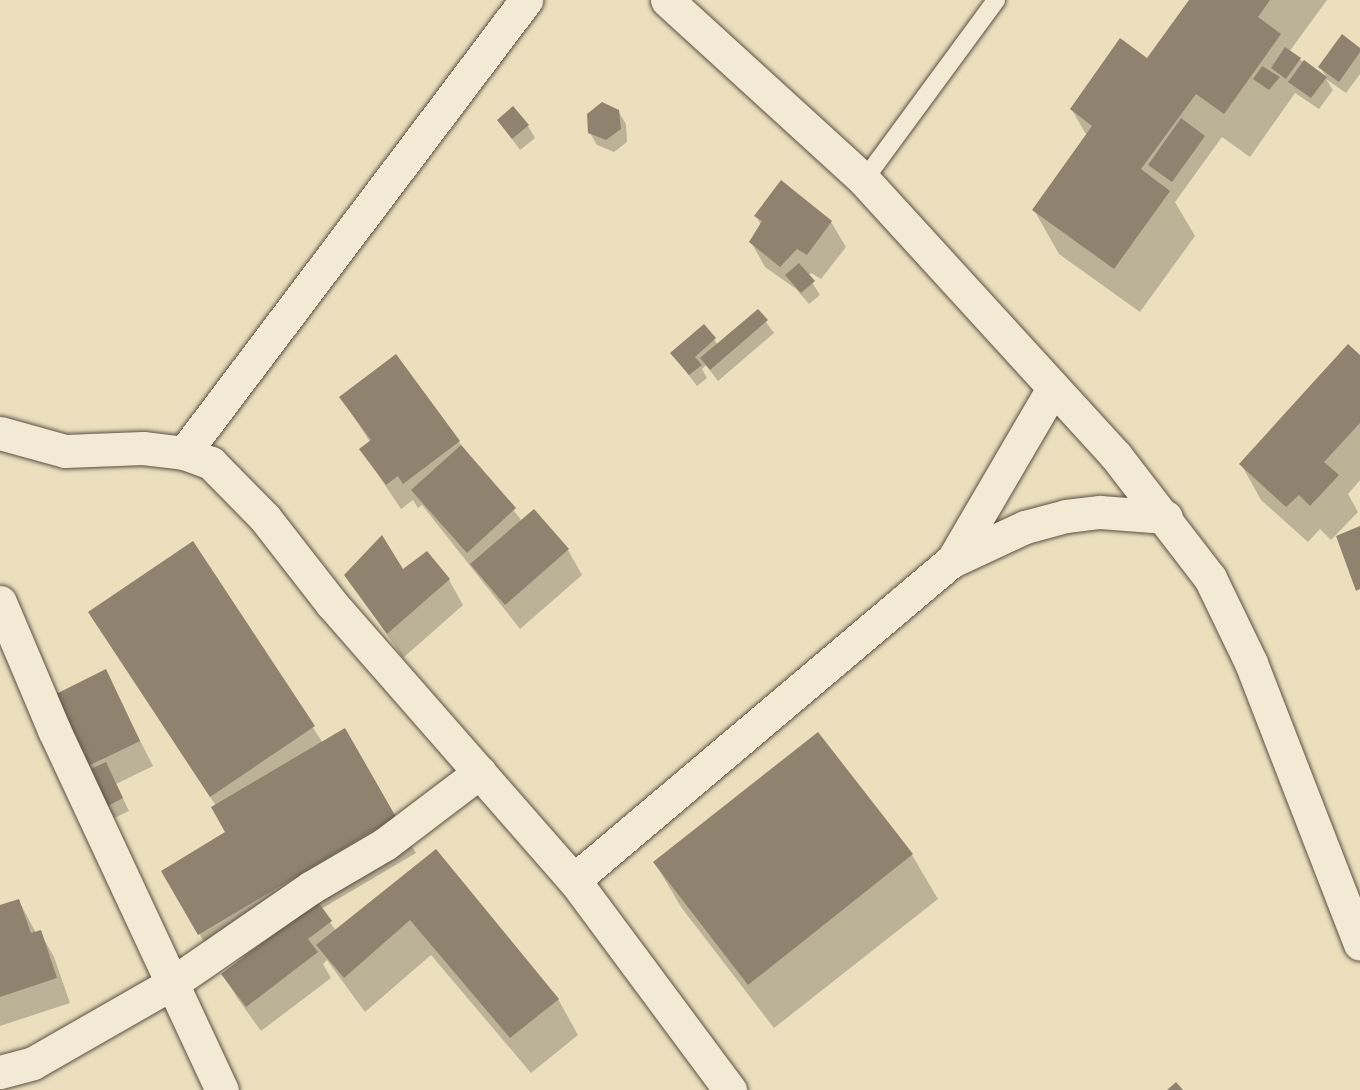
<!DOCTYPE html>
<style>
body{margin:0}
#map{position:relative;width:1360px;height:1090px;overflow:hidden;background:#ebdfbe;font-family:Cardo,serif}
div>[style]{position:absolute}
.shadow>*{inset:0;background:#0003}
.building>*{inset:0;background:#8f836f}
.roads{filter:drop-shadow(0 0 2px #5c4f43) drop-shadow(0 0 2px #5c4f43)}
.service>*{height:18px;margin:-9px;padding:0 9px;transform-origin:9px;border-radius:9px;background:#f2ead5}
.minor>*{height:33px;margin:-16.5px;padding:0 16.5px;transform-origin:16.5px;border-radius:16.5px;background:#f2ead5}
span{translate:-50% -50%;white-space:nowrap;text-align:center;line-height:1.15;-webkit-text-stroke:5px #f2ead5;paint-order:stroke}
</style>
<div id="map">
<div class="shadow">
<i style="clip-path:polygon(1191px 0,1327px 0,1289px 52px,1327px 78px,1320px 67px,1360px 49px,1360px 74px,1346px 93px,1326px 79px,1333px 90px,1319px 109px,1295px 93px,1250px 157px,1222px 137px,1175px 202px,1195px 236px,1140px 312px,1059px 254px,1034px 210px,1087px 136px,1072px 110px,1147px 60px)"></i>
<i style="clip-path:polygon(618px 111px,626px 124px,627px 142px,614px 152px,597px 145px,590px 133px)"></i>
<i style="clip-path:polygon(499px 121px,528px 126px,535px 138px,520px 150px)"></i>
<i style="clip-path:polygon(781px 182px,831px 222px,846px 247px,821px 279px,811px 273px,808px 276px,820px 295px,809px 304px,796px 289px,765px 267px,751px 242px,761px 225px,756px 216px)"></i>
<i style="clip-path:polygon(758px 311px,774px 333px,718px 381px,706px 365px,702px 369px,707px 378px,697px 386px,672px 353px,704px 326px,718px 345px)"></i>
<i style="clip-path:polygon(1360px 357px,1360px 480px,1348px 494px,1358px 512px,1331px 540px,1320px 529px,1308px 542px,1261px 500px,1241px 464px)"></i>
<i style="clip-path:polygon(341px 397px,459px 442px,522px 521px,534px 511px,568px 550px,582px 575px,520px 629px,422px 505px,418px 508px,413px 500px,401px 509px,361px 449px,370px 442px)"></i>
<i style="clip-path:polygon(192px 543px,323px 743px,344px 730px,416px 853px,321px 909px,336px 931px,436px 851px,558px 999px,578px 1035px,531px 1073px,431px 955px,365px 1012px,327px 960px,323px 964px,331px 978px,261px 1031px,238px 999px,223px 975px,255px 951px,220px 969px,163px 872px,227px 833px,216px 806px,90px 612px)"></i>
<i style="clip-path:polygon(403px 571px,449px 580px,463px 605px,403px 658px,346px 575px)"></i>
<i style="clip-path:polygon(105px 671px,153px 766px,116px 784px,129px 811px,108px 821px,52px 697px)"></i>
<i style="clip-path:polygon(818px 734px,912px 855px,938px 899px,774px 1028px,681px 907px,655px 863px)"></i>
<i style="clip-path:polygon(19px 901px,36px 933px,40px 932px,54px 957px,70px 1003px,0 1026px,0 907px)"></i>
</div>
<div class="building">
<i style="clip-path:polygon(1189px 0,1270px 0,1258px 17px,1281px 34px,1224px 114px,1196px 94px,1141px 169px,1170px 191px,1114px 269px,1032px 210px,1092px 126px,1070px 109px,1120px 38px,1147px 58px)"></i>
<i style="clip-path:polygon(1342px 34px,1360px 48px,1360px 52px,1339px 82px,1318px 67px)"></i>
<i style="clip-path:polygon(1285px 47px,1301px 58px,1286px 79px,1271px 68px)"></i>
<i style="clip-path:polygon(1304px 60px,1327px 77px,1311px 98px,1288px 82px)"></i>
<i style="clip-path:polygon(1262px 66px,1280px 77px,1269px 90px,1253px 79px)"></i>
<i style="clip-path:polygon(602px 102px,619px 110px,621px 129px,606px 140px,588px 133px,587px 114px)"></i>
<i style="clip-path:polygon(513px 106px,529px 125px,512px 139px,497px 120px)"></i>
<i style="clip-path:polygon(1181px 118px,1205px 136px,1172px 182px,1148px 165px)"></i>
<i style="clip-path:polygon(781px 180px,832px 221px,807px 255px,797px 249px,780px 267px,749px 242px,762px 221px,754px 216px)"></i>
<i style="clip-path:polygon(799px 263px,815px 281px,801px 293px,785px 275px)"></i>
<i style="clip-path:polygon(758px 309px,768px 320px,710px 370px,700px 358px)"></i>
<i style="clip-path:polygon(704px 324px,716px 338px,695px 357px,702px 365px,689px 375px,670px 353px)"></i>
<i style="clip-path:polygon(1348px 344px,1360px 355px,1360px 423px,1324px 462px,1339px 475px,1310px 506px,1299px 495px,1286px 507px,1239px 464px)"></i>
<i style="clip-path:polygon(396px 354px,460px 441px,403px 484px,398px 476px,386px 485px,359px 449px,371px 440px,339px 397px)"></i>
<i style="clip-path:polygon(461px 445px,516px 508px,467px 553px,411px 490px)"></i>
<i style="clip-path:polygon(534px 509px,569px 549px,505px 605px,470px 564px)"></i>
<i style="clip-path:polygon(1360px 526px,1360px 589px,1356px 591px,1336px 536px)"></i>
<i style="clip-path:polygon(382px 535px,403px 569px,427px 551px,450px 579px,387px 634px,344px 575px)"></i>
<i style="clip-path:polygon(193px 541px,315px 726px,210px 797px,88px 612px)"></i>
<i style="clip-path:polygon(106px 669px,140px 741px,84px 768px,50px 697px)"></i>
<i style="clip-path:polygon(345px 728px,396px 817px,198px 935px,161px 871px,225px 832px,211px 807px)"></i>
<i style="clip-path:polygon(818px 732px,913px 854px,748px 985px,653px 862px)"></i>
<i style="clip-path:polygon(106px 762px,123px 798px,100px 810px,82px 773px)"></i>
<i style="clip-path:polygon(436px 849px,559px 999px,510px 1038px,410px 920px,344px 978px,316px 945px)"></i>
<i style="clip-path:polygon(19px 899px,31px 933px,41px 930px,57px 978px,0 997px,0 905px)"></i>
<i style="clip-path:polygon(318px 902px,332px 921px,308px 939px,318px 952px,246px 1007px,221px 974px)"></i>
<i style="clip-path:polygon(1176px 1082px,1183px 1090px,1167px 1090px)"></i>
</div>
<div class="roads">
<div class="service">
<i style="left:864px;top:180px;width:223px;rotate:-53.7deg"></i>
</div>
<div class="minor">
<i style="left:667px;top:0;width:267px;rotate:42.4deg"></i>
<i style="left:864px;top:180px;width:374px;rotate:47.6deg"></i>
<i style="left:1116px;top:456px;width:154px;rotate:52.4deg"></i>
<i style="left:1210px;top:578px;width:94px;rotate:64.2deg"></i>
<i style="left:1251px;top:663px;width:301px;rotate:68.8deg"></i>
<i style="left:0;top:433px;width:67px;rotate:15.5deg"></i>
<i style="left:65px;top:451px;width:78px;rotate:-2.2deg"></i>
<i style="left:143px;top:448px;width:41px;rotate:7deg"></i>
<i style="left:184px;top:453px;width:29px;rotate:20deg"></i>
<i style="left:211px;top:463px;width:77px;rotate:45.5deg"></i>
<i style="left:265px;top:518px;width:109px;rotate:52.1deg"></i>
<i style="left:332px;top:604px;width:367px;rotate:48.8deg"></i>
<i style="left:574px;top:880px;width:262px;rotate:53.4deg"></i>
<i style="left:184px;top:453px;width:568px;rotate:-52.95deg"></i>
<i style="left:952px;top:561px;width:200px;rotate:-59.7deg"></i>
<i style="left:0;top:602px;width:139px;rotate:67.1deg"></i>
<i style="left:54px;top:730px;width:397px;rotate:65deg"></i>
<i style="left:574px;top:880px;width:495px;rotate:-40.2deg"></i>
<i style="left:952px;top:561px;width:81px;rotate:-25deg"></i>
<i style="left:1025px;top:527px;width:42px;rotate:-15deg"></i>
<i style="left:1066px;top:516px;width:34px;rotate:-7deg"></i>
<i style="left:1100px;top:512px;width:66px;rotate:4.3deg"></i>
<i style="left:0;top:1072px;width:34px;rotate:-15deg"></i>
<i style="left:33px;top:1063px;width:159px;rotate:-29.8deg"></i>
<i style="left:171px;top:984px;width:169px;rotate:-34.6deg"></i>
<i style="left:310px;top:888px;width:87px;rotate:-30.4deg"></i>
<i style="left:385px;top:844px;width:119px;rotate:-37.2deg"></i>
</div>
</div>
</div>
